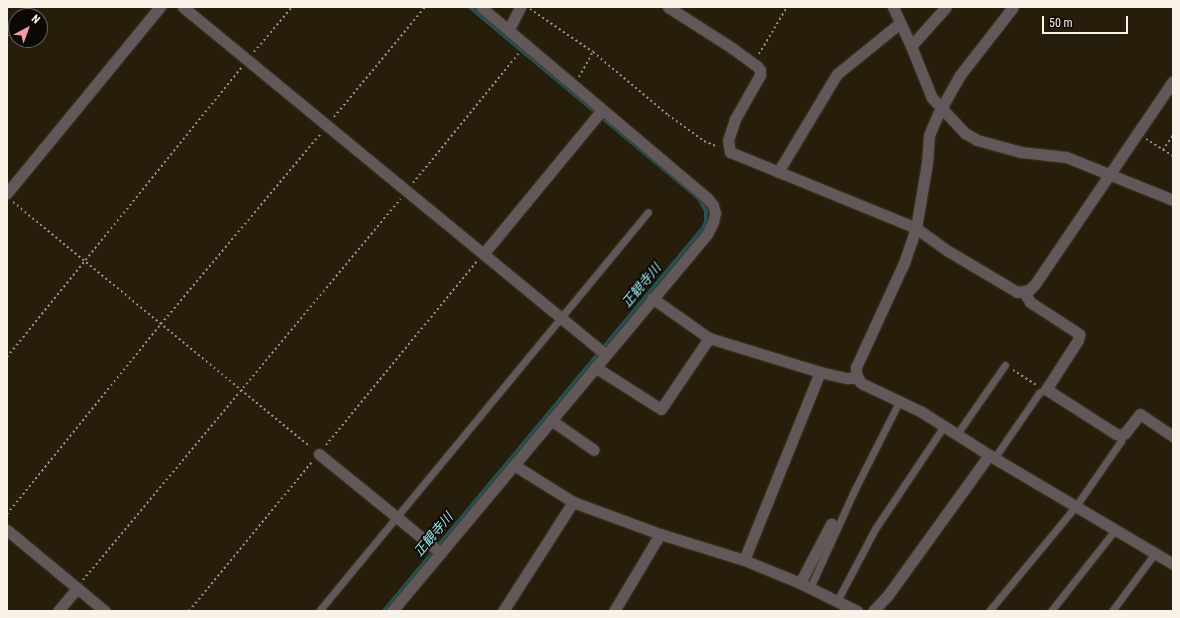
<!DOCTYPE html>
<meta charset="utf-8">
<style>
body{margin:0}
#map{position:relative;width:1180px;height:618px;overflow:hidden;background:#261d0a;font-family:"Roboto Condensed","Noto Sans JP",sans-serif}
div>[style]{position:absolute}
.stream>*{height:3.5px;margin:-1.75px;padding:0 1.75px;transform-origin:1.75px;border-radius:1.75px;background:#22565a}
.path>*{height:2px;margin-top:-1px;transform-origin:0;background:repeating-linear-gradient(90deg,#979081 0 2px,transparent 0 5px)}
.roads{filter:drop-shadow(0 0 1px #3f3725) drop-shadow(0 0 1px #3f3725)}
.service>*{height:7px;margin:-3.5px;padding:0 3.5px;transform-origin:3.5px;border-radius:3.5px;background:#625759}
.minor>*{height:11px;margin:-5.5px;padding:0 5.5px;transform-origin:5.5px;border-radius:5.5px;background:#625759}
.tertiary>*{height:11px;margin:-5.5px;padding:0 5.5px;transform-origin:5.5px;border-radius:5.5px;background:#625759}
span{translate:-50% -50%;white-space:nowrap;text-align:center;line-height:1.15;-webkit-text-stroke:3.5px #0c0803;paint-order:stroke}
.water-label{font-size:13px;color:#95edf4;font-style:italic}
.frame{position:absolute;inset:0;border:8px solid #f9f3e7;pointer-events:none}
.north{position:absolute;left:8px;top:8px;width:40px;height:40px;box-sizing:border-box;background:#0c0803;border:1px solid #6b665e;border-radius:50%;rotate:41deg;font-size:11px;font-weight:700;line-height:16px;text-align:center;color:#f9f3e7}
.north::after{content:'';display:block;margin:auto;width:14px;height:18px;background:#f49aa2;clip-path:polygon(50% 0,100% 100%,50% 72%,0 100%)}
.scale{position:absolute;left:1042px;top:16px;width:86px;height:18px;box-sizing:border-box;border:2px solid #f9f3e7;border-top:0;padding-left:5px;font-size:12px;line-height:14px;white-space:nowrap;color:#f9f3e7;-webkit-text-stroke:3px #0c0803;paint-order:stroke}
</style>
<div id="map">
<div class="stream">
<i style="left:384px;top:611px;width:496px;rotate:-50.2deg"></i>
<i style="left:702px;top:230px;width:9px;rotate:-63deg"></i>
<i style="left:706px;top:222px;width:11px;rotate:-90deg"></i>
<i style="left:706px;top:211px;width:14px;rotate:-120deg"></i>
<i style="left:699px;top:199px;width:300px;rotate:-140.1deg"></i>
</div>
<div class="path">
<i style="left:530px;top:9px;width:76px;rotate:34.3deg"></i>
<i style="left:593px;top:52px;width:98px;rotate:40deg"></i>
<i style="left:668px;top:115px;width:44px;rotate:35.8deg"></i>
<i style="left:704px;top:141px;width:15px;rotate:23deg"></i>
<i style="left:23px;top:16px;width:12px;rotate:-48deg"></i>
<i style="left:7px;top:36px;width:14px;rotate:-51deg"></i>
<i style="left:254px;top:52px;width:59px;rotate:-49.8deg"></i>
<i style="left:759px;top:54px;width:55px;rotate:-59.2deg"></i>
<i style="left:579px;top:77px;width:29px;rotate:-61deg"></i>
<i style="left:334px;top:117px;width:143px;rotate:-50.4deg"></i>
<i style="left:1146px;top:139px;width:32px;rotate:32deg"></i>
<i style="left:1163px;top:150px;width:18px;rotate:-56deg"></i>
<i style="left:413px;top:183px;width:168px;rotate:-50.8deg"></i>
<i style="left:13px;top:202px;width:385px;rotate:39.5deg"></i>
<i style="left:7px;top:357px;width:372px;rotate:-51deg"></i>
<i style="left:1013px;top:370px;width:27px;rotate:33deg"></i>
<i style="left:326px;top:445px;width:238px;rotate:-50.6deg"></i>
<i style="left:7px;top:514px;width:245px;rotate:-51deg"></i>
<i style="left:161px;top:324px;width:249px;rotate:-50deg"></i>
<i style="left:83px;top:580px;width:496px;rotate:-50.2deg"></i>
<i style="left:189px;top:611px;width:193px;rotate:-50.5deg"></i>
</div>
<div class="roads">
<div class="service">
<i style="left:957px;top:434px;width:84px;rotate:-55.2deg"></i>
<i style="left:995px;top:457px;width:78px;rotate:-55.5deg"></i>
<i style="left:1039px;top:393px;width:9px;rotate:-32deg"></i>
<i style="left:810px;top:588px;width:109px;rotate:-65.6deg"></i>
<i style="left:855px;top:489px;width:100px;rotate:-63.2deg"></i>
<i style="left:837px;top:601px;width:81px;rotate:-62.2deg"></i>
<i style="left:875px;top:529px;width:124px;rotate:-56.2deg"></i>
<i style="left:319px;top:611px;width:517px;rotate:-50.49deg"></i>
<i style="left:989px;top:611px;width:136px;rotate:-50.4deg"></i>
<i style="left:1076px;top:506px;width:79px;rotate:-55.3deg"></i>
<i style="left:1121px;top:441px;width:6px;rotate:-81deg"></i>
<i style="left:1051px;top:611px;width:103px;rotate:-51.7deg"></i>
<i style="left:1112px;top:611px;width:72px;rotate:-53.4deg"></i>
</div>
<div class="minor">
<i style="left:183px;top:7px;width:546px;rotate:39.43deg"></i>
<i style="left:668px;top:7px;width:76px;rotate:32.6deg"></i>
<i style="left:732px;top:48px;width:31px;rotate:36deg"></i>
<i style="left:757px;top:66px;width:5px;rotate:53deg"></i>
<i style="left:760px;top:70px;width:5px;rotate:90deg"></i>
<i style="left:760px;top:75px;width:51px;rotate:119.6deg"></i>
<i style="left:735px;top:119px;width:22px;rotate:108deg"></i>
<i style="left:728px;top:140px;width:12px;rotate:81deg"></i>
<i style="left:730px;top:152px;width:201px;rotate:22.2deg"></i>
<i style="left:916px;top:228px;width:39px;rotate:36deg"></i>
<i style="left:948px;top:251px;width:80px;rotate:30.7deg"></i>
<i style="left:1017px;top:292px;width:12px;rotate:-9deg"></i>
<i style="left:1029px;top:290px;width:8px;rotate:-45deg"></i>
<i style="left:1035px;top:284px;width:245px;rotate:-55.8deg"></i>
<i style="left:893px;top:7px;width:43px;rotate:65.2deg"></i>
<i style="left:911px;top:46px;width:56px;rotate:68deg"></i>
<i style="left:932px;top:98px;width:48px;rotate:46.7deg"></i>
<i style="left:965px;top:133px;width:14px;rotate:30deg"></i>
<i style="left:977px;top:140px;width:46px;rotate:15.3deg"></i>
<i style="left:1021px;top:152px;width:45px;rotate:6.3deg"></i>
<i style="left:1066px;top:157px;width:115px;rotate:21.9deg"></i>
<i style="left:509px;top:29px;width:25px;rotate:-63deg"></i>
<i style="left:911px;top:46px;width:52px;rotate:-48.1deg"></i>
<i style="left:778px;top:172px;width:114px;rotate:-59deg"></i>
<i style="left:837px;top:74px;width:81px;rotate:-39deg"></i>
<i style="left:7px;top:193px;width:241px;rotate:-50.6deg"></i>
<i style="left:484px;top:253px;width:185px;rotate:-50.5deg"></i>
<i style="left:1024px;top:292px;width:12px;rotate:59deg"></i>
<i style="left:1030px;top:302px;width:59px;rotate:33.1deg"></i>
<i style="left:1079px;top:334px;width:6px;rotate:99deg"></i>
<i style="left:1078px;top:340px;width:54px;rotate:122.8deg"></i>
<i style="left:1049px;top:385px;width:4px;rotate:124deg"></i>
<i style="left:1047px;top:388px;width:4px;rotate:56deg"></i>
<i style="left:1049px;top:391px;width:80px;rotate:32.7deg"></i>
<i style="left:1116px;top:434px;width:6px;rotate:9deg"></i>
<i style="left:1122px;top:435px;width:4px;rotate:-34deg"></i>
<i style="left:1125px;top:433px;width:24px;rotate:-52deg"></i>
<i style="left:1140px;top:414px;width:40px;rotate:34deg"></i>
<i style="left:652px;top:298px;width:70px;rotate:35.1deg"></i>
<i style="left:709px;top:338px;width:116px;rotate:17deg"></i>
<i style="left:820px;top:372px;width:28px;rotate:13deg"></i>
<i style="left:847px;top:378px;width:10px"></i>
<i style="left:595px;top:367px;width:78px;rotate:32.5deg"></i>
<i style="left:661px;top:409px;width:86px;rotate:-55.9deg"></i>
<i style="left:551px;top:420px;width:52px;rotate:34.9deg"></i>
<i style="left:319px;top:454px;width:157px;rotate:39.1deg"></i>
<i style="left:514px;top:465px;width:70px;rotate:32.1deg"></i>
<i style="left:573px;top:502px;width:93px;rotate:20.2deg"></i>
<i style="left:660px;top:534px;width:88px;rotate:17.2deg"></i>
<i style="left:744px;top:560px;width:61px;rotate:22.3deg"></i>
<i style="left:800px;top:583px;width:64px;rotate:26.2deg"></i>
<i style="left:7px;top:530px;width:127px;rotate:39.6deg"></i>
<i style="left:744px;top:560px;width:203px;rotate:-68deg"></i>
<i style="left:800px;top:583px;width:67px;rotate:-62.3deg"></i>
<i style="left:58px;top:611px;width:30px;rotate:-50deg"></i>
<i style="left:392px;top:611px;width:491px;rotate:-50.1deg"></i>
<i style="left:707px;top:234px;width:13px;rotate:-63deg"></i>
<i style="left:713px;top:222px;width:9px;rotate:-77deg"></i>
<i style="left:715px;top:213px;width:8px;rotate:-104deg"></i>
<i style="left:713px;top:205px;width:9px;rotate:-131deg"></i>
<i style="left:707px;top:198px;width:296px;rotate:-139.8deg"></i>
<i style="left:503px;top:611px;width:130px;rotate:-57.3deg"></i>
<i style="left:614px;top:611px;width:90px;rotate:-59.1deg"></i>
</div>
<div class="tertiary">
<i style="left:1013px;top:7px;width:86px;rotate:127.9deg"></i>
<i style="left:960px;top:75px;width:45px;rotate:119.4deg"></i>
<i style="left:938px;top:114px;width:23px;rotate:113deg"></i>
<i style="left:929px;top:135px;width:28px;rotate:94deg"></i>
<i style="left:927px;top:163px;width:66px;rotate:99.6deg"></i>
<i style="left:916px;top:228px;width:39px;rotate:109deg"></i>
<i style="left:903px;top:265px;width:112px;rotate:114.7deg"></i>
<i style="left:856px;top:367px;width:6px;rotate:90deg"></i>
<i style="left:856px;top:373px;width:10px;rotate:66deg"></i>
<i style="left:860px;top:382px;width:4px;rotate:34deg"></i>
<i style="left:863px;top:384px;width:65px;rotate:25.4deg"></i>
<i style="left:922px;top:412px;width:80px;rotate:32.7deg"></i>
<i style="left:989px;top:455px;width:214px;rotate:30.6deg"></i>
<i style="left:873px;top:611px;width:22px;rotate:-47deg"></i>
<i style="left:888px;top:595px;width:173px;rotate:-54.2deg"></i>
</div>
</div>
<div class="water-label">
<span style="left:642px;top:286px;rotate:-50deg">正観寺川</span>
<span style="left:434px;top:535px;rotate:-50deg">正観寺川</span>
</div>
<div class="frame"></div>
<div class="north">N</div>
<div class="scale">50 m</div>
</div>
